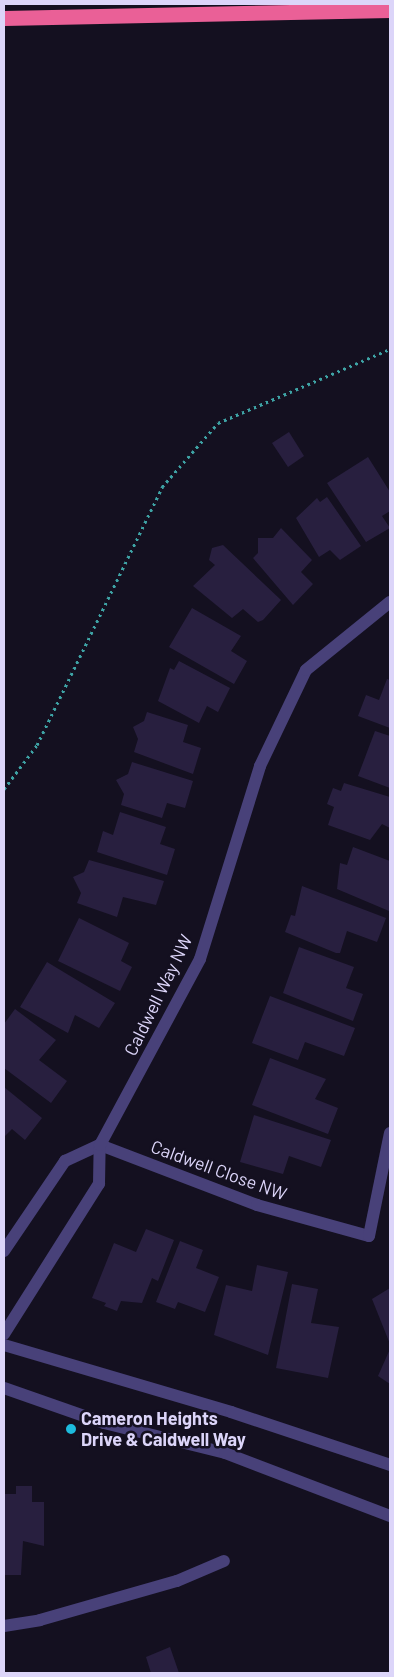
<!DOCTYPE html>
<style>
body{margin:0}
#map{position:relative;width:394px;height:1677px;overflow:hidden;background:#141020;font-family:Barlow,sans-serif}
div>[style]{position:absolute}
.building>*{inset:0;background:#281f3f}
.path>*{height:3px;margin-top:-1.5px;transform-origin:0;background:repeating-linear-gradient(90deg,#3ea3a5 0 2.5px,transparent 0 6.5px)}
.minor>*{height:12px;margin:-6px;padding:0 6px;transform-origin:6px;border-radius:6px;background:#484179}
.highway>*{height:15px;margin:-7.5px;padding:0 7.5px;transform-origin:7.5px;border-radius:7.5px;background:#ea6097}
.dots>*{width:14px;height:14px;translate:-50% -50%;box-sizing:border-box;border:2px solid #141020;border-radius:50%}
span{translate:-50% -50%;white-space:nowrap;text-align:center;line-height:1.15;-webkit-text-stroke:5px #141020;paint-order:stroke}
.street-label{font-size:18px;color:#dcd5f9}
.poi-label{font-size:18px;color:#dcd5f9;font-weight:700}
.left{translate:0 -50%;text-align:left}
.frame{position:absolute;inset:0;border:5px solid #dcd5f9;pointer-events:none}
</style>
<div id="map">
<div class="building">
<i style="clip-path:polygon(289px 432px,304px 456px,288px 467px,272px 443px)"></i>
<i style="clip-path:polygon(368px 457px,390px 492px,390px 511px,382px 516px,390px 528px,366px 542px,327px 483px)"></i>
<i style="clip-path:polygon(327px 497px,361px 546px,340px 560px,330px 550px,319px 557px,296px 518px,317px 498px,320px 502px)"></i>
<i style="clip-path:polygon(281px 528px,312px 560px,301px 572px,313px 584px,293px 605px,253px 558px,258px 553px,258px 538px,273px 538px)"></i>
<i style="clip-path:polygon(223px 545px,281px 600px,263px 620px,258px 622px,243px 609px,232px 618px,193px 586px,215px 565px,209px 560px,212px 548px)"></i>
<i style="clip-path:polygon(192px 608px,241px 636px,231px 651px,247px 661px,234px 684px,169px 647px)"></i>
<i style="clip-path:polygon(179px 661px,230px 688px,218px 712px,207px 706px,199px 723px,158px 701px,170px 668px,174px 670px)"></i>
<i style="clip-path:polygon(387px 679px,390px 680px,390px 728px,358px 716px,366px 695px,379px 700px)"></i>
<i style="clip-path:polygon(147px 712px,188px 725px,183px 742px,201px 748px,193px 774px,134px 752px,138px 739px,133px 727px,144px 721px)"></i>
<i style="clip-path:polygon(375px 731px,390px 736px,390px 788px,358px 776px)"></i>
<i style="clip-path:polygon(132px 762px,193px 781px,185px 808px,167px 803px,162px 818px,121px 805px,124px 794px,116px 780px,128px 774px)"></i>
<i style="clip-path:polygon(344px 783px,390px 797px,390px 828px,382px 824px,370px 840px,328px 825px,334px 807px,327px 804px,333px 788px,341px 791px)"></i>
<i style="clip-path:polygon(120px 812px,166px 827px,160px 844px,175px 849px,167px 875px,97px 852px,103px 831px,113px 835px)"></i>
<i style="clip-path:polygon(353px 847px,390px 861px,389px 911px,337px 889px,340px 863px,347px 865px)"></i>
<i style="clip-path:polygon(89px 860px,164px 881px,156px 905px,123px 897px,117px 917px,77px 903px,81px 893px,73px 877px,84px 872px)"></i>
<i style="clip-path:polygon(302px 886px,386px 918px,377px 942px,347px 931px,340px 953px,336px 953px,285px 932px,291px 915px,295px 916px)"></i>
<i style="clip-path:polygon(79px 918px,129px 943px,121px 961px,132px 967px,120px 991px,58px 961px)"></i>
<i style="clip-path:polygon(299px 947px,354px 967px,346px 988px,363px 994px,353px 1021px,283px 993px)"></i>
<i style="clip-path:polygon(47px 962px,115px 1003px,99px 1028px,75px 1015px,68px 1033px,20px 1007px)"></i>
<i style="clip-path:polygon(270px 996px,355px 1028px,344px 1056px,305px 1042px,298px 1060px,252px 1043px)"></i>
<i style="clip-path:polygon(15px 1009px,56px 1040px,39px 1060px,67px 1081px,51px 1103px,4px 1068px,4px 1024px)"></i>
<i style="clip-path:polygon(270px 1058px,326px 1079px,315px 1099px,338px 1108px,328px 1134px,252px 1105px)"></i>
<i style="clip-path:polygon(4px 1087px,42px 1118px,25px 1140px,12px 1129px,4px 1137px)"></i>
<i style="clip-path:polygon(254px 1115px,331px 1140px,321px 1167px,289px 1156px,283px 1174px,240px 1162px)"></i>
<i style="clip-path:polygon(146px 1229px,174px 1240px,158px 1281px,152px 1278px,142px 1303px,121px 1301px,117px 1311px,104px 1306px,106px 1303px,92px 1298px,114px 1243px,136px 1252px)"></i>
<i style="clip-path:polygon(180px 1241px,203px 1250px,196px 1268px,219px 1277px,205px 1312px,178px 1302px,175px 1309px,156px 1302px)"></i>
<i style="clip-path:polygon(257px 1265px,288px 1272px,268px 1355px,214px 1335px,226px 1285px,252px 1291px)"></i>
<i style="clip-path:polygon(292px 1284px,318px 1289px,311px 1323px,339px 1327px,328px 1378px,276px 1368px)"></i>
<i style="clip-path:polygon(390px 1288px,390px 1344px,372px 1299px)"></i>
<i style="clip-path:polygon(390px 1349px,390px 1384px,378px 1376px)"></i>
<i style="clip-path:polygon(16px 1486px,32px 1486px,32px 1502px,44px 1502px,44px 1546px,23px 1541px,21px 1575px,4px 1575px,4px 1494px,16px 1494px)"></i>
<i style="clip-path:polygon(170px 1647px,179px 1673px,151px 1673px,146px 1657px)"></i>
</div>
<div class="path">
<i style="left:4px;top:789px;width:55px;rotate:-53.1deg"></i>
<i style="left:37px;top:745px;width:287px;rotate:-64.1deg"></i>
<i style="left:162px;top:487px;width:85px;rotate:-48.8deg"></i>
<i style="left:218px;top:423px;width:187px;rotate:-23.3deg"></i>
</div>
<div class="minor">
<i style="left:4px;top:1251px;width:109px;rotate:-55.9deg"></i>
<i style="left:65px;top:1161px;width:38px;rotate:-25deg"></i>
<i style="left:100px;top:1145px;width:168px;rotate:20.9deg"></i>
<i style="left:257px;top:1205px;width:116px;rotate:15.5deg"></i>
<i style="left:369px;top:1236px;width:105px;rotate:-78.5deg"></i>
<i style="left:4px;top:1334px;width:178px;rotate:-57.7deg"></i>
<i style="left:99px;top:1184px;width:39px;rotate:-89deg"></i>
<i style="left:100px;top:1145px;width:211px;rotate:-61.7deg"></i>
<i style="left:200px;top:959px;width:202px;rotate:-72.7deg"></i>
<i style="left:260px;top:766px;width:106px;rotate:-64.4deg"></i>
<i style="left:306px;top:670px;width:108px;rotate:-39deg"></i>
<i style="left:4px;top:1345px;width:237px;rotate:16.4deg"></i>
<i style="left:231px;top:1412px;width:168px;rotate:18.4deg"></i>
<i style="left:4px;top:1388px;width:106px;rotate:19.3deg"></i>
<i style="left:104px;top:1423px;width:125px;rotate:13.9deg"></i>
<i style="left:225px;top:1453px;width:177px;rotate:20.9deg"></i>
<i style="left:4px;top:1626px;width:36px;rotate:-9deg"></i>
<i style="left:40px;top:1620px;width:142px;rotate:-15.9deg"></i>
<i style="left:177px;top:1581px;width:51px;rotate:-23.1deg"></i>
</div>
<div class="highway">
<i style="left:4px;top:18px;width:386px;rotate:-1.2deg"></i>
</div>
<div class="dots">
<i style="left:71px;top:1429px;background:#1dbbdd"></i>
</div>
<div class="street-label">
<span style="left:158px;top:995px;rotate:-64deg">Caldwell Way NW</span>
<span style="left:219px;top:1170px;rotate:20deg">Caldwell Close NW</span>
</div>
<div class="poi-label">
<span class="left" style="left:81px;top:1429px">Cameron Heights<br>Drive &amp; Caldwell Way</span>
</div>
<div class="frame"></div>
</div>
